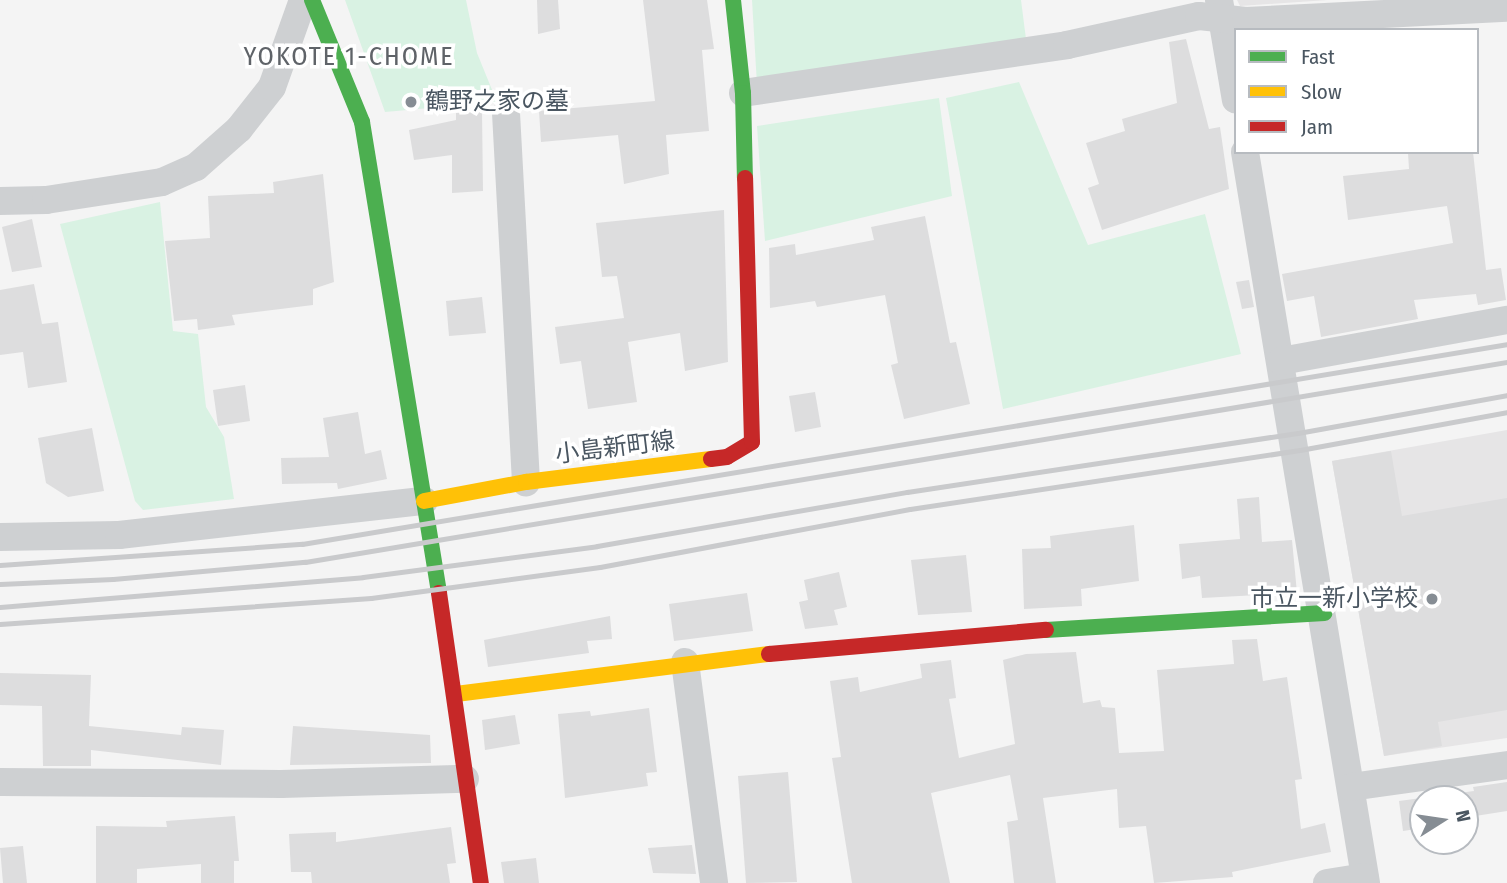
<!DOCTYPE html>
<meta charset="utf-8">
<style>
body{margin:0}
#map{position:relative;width:1507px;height:883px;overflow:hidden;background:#f4f4f4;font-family:"Fira Sans Condensed","Noto Sans JP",sans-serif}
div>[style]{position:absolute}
.education>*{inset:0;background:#e6e5e6}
.green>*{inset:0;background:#d9f2e3}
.building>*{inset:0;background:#ddddde}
.street>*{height:28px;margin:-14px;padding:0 14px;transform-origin:14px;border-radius:14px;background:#ced0d2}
.fast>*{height:16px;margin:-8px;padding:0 8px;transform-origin:8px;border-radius:8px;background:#4caf50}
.slow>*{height:16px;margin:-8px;padding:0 8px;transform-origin:8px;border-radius:8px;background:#ffc107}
.jam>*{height:16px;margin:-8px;padding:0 8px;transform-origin:8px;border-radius:8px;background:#c62828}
.rail>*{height:5px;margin:-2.5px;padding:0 2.5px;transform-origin:2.5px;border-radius:2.5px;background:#c9cacc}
.dots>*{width:19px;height:19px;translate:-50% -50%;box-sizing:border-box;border:4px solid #fff;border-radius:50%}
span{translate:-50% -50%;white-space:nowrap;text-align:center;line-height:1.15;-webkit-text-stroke:7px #fff;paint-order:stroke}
.poi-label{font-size:24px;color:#4a5661}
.left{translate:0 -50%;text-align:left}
.right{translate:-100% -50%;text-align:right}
.street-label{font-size:24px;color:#4a5661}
.neighbourhood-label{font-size:26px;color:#5f6368;letter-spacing:2px}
.legend{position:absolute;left:1234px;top:28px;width:245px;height:126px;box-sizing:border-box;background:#fff;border:2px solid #b7bbc0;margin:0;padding:9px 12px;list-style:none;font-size:21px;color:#4a5661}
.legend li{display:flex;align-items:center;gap:14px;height:35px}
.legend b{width:35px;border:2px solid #b7bbc0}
.north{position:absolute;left:1409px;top:785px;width:70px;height:70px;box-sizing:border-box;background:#fff;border:2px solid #b7bbc0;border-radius:50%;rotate:78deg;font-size:19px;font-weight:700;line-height:28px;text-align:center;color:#4a5661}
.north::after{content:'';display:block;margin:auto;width:24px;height:32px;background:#868d94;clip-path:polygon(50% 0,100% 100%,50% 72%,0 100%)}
</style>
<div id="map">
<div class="education">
<i style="clip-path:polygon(1237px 0,1328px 0,1240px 6px)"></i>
<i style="clip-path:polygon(1507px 430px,1507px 738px,1384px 756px,1332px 461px)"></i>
</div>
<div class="green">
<i style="clip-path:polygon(345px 0,466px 0,477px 53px,497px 102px,385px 112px)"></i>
<i style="clip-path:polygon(752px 0,1021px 0,1026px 39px,757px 85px)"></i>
<i style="clip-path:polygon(1019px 82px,1088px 245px,1205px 214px,1241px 354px,1003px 409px,946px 98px)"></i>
<i style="clip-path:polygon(939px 98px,952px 196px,765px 241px,757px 126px)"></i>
<i style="clip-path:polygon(160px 202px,173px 331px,198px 334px,206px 407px,224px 437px,234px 499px,143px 510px,135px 501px,60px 224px)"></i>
</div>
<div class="building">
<i style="clip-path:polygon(537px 0,558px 0,560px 29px,538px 34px)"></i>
<i style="clip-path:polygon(643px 0,707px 0,714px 49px,702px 50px,709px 131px,666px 135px,669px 174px,624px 184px,618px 135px,541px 142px,539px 111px,655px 101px)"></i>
<i style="clip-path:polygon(1186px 39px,1209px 129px,1220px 127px,1229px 189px,1102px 230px,1088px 188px,1099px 184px,1086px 143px,1125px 131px,1122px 119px,1177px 103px,1169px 42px)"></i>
<i style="clip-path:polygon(482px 111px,483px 191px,452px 193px,452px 155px,414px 160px,409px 130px,456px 120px,456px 113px)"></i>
<i style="clip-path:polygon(1473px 152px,1486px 270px,1501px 268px,1506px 300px,1478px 305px,1476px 294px,1414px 300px,1418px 319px,1321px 337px,1314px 296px,1287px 301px,1282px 274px,1453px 243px,1447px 206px,1348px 220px,1343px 176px,1409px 169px,1408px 153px)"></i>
<i style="clip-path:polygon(323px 174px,334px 282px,313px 289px,313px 305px,232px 315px,235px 325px,198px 330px,197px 319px,174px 321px,165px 241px,210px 238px,208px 196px,274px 193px,273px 182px)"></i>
<i style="clip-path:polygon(724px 210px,728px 362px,685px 371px,680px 333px,628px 342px,637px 402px,588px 409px,581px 361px,560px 364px,555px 327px,624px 318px,617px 276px,602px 277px,596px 223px)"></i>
<i style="clip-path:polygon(925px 216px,950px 343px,956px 342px,970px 404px,904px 419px,891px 365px,898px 363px,885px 295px,817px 307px,815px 301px,770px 308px,769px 248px,795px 244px,796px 255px,874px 240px,871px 227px)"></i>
<i style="clip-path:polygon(32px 219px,42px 267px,12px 272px,2px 227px)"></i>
<i style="clip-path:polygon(1249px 280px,1254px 307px,1242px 309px,1236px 282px)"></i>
<i style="clip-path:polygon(34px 284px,42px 324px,58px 322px,67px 382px,28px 388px,23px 352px,0 355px,0 290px)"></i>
<i style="clip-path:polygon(482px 297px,486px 333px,449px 336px,446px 301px)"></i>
<i style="clip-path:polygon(245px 385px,250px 421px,218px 426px,213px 390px)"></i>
<i style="clip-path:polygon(815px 392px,821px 427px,795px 432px,789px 396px)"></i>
<i style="clip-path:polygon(358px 412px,365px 454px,381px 450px,387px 479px,338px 489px,337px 483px,282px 484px,281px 458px,329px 457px,323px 418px)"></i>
<i style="clip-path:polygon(92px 428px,104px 491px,68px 497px,46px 483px,38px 438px)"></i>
<i style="clip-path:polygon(1391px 451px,1402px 516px,1507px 498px,1507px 710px,1438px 722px,1442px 746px,1384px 756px,1332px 461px)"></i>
<i style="clip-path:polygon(1259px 497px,1262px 542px,1292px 540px,1297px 593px,1202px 598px,1200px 576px,1182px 579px,1179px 544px,1240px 539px,1237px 499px)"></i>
<i style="clip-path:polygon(1134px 525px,1139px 581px,1081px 589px,1082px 606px,1024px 609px,1022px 549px,1051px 548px,1050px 536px)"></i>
<i style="clip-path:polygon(966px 555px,972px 612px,918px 615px,911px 560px)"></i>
<i style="clip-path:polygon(839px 572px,847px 607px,834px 610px,838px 625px,805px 629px,799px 602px,808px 600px,804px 580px)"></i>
<i style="clip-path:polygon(747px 593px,753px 631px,674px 641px,669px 604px)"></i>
<i style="clip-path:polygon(610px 616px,612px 639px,587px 641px,589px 653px,488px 667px,484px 640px)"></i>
<i style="clip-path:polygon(1257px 639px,1263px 681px,1287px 677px,1302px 779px,1295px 780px,1301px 829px,1325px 823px,1331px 852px,1232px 872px,1233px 877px,1154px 883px,1146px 826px,1119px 828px,1117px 789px,1043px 798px,1056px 883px,1014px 883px,1007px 822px,1018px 820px,1010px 775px,931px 793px,950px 883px,852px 883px,832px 758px,841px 757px,830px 681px,858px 677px,860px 692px,922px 678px,920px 664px,951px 660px,956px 698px,949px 699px,959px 758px,1015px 744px,1003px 660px,1026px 654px,1076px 652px,1083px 703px,1100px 700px,1102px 707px,1115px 708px,1119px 753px,1164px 751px,1157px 670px,1234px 664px,1232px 640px)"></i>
<i style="clip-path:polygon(0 673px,91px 675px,89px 726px,181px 735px,182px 727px,224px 730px,221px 765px,91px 750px,91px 766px,43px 766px,42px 706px,0 705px)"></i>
<i style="clip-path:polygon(649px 708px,657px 772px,646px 773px,648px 786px,565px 798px,558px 714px,590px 711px,591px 716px)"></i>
<i style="clip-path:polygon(515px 715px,520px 744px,485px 750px,482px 720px)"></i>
<i style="clip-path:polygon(293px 726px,430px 735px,431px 763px,290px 765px)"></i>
<i style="clip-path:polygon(788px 772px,797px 882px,746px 883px,738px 776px)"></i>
<i style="clip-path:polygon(1507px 782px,1507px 811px,1469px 817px,1465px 823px,1465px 799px,1423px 799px,1423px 828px,1403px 831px,1399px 801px,1474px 791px,1473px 787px)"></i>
<i style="clip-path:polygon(235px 816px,239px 861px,234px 861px,234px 883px,201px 883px,201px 864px,137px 869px,137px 883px,96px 883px,96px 826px,167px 827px,166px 821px)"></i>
<i style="clip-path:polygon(451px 827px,456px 863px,447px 864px,450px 883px,312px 883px,311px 872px,291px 872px,289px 834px,336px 832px,336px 842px)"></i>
<i style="clip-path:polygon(692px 845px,696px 874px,653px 873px,648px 848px)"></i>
<i style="clip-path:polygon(23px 846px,27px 883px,3px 883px,0 848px)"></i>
<i style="clip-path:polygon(536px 858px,539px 883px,504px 883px,501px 862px)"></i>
</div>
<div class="street">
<i style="left:1219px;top:0;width:101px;rotate:80.4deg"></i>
<i style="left:743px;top:93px;width:328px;rotate:-8.4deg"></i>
<i style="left:1067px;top:45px;width:135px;rotate:-12.4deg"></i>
<i style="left:1199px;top:16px;width:47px;rotate:6.1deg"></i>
<i style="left:1246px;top:21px;width:261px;rotate:-2.9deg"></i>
<i style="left:506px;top:113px;width:370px;rotate:86.9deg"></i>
<i style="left:1245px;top:152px;width:741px;rotate:80.6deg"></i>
<i style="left:0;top:201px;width:46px;rotate:-1.2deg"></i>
<i style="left:46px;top:200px;width:117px;rotate:-8.8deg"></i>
<i style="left:162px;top:182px;width:37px;rotate:-24deg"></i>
<i style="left:196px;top:167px;width:57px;rotate:-41.5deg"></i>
<i style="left:239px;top:129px;width:53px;rotate:-51.8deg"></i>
<i style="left:272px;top:87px;width:92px;rotate:-70.4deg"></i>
<i style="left:1281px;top:361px;width:230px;rotate:-10.3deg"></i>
<i style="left:0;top:537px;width:119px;rotate:-1deg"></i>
<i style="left:119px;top:535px;width:307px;rotate:-6.4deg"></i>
<i style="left:685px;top:662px;width:223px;rotate:82.5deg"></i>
<i style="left:0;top:782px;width:281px;rotate:0.4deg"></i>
<i style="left:281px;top:784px;width:184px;rotate:-1.6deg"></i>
<i style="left:1351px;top:787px;width:158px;rotate:-8deg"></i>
<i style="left:1327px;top:883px;width:38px;rotate:-9deg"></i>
</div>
<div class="fast">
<i style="left:312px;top:0;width:132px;rotate:67.7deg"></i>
<i style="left:362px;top:122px;width:477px;rotate:80.7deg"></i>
<i style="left:733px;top:0;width:94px;rotate:83.9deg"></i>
<i style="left:743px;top:93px;width:85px;rotate:88.7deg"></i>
<i style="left:1046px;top:630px;width:279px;rotate:-3.5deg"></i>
</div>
<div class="slow">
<i style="left:424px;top:501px;width:104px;rotate:-10.6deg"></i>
<i style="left:526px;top:482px;width:186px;rotate:-7.1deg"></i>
<i style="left:456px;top:694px;width:316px;rotate:-7.3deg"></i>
</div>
<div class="jam">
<i style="left:711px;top:459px;width:16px;rotate:-7deg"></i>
<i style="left:727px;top:457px;width:29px;rotate:-31deg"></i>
<i style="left:752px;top:442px;width:264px;rotate:-91.5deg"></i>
<i style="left:439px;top:593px;width:293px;rotate:81.8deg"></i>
<i style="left:769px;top:654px;width:278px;rotate:-5deg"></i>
</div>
<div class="rail">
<i style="left:0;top:565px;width:303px;rotate:-4deg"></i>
<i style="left:302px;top:544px;width:1221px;rotate:-9.42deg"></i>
<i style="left:0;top:584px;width:113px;rotate:-2.5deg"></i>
<i style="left:113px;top:579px;width:193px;rotate:-5.1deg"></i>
<i style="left:305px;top:562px;width:1219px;rotate:-9.45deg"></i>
<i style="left:0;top:607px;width:364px;rotate:-4.7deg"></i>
<i style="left:363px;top:577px;width:236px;rotate:-7.5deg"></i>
<i style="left:597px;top:546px;width:315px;rotate:-9.9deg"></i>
<i style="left:907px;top:492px;width:395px;rotate:-8.6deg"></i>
<i style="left:1298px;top:433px;width:212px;rotate:-10.3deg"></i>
<i style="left:0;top:624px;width:372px;rotate:-4deg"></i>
<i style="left:371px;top:598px;width:231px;rotate:-7.7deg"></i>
<i style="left:600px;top:567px;width:315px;rotate:-10.6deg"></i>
<i style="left:910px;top:509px;width:394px;rotate:-8.6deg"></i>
<i style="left:1300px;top:450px;width:210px;rotate:-10.4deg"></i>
</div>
<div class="dots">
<i style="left:411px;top:102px;background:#868d94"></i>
<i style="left:1432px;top:599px;background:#868d94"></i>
</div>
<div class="poi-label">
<span class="left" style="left:425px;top:102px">鶴野之家の墓</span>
<span class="right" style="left:1418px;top:599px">市立一新小学校</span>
</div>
<div class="street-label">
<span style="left:615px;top:448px;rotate:-7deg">小島新町線</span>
</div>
<div class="neighbourhood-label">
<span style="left:349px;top:57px">YOKOTE 1-CHOME</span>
</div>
<ul class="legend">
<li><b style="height:9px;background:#4caf50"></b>Fast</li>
<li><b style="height:9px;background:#ffc107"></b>Slow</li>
<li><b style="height:9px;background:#c62828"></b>Jam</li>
</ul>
<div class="north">N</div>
</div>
